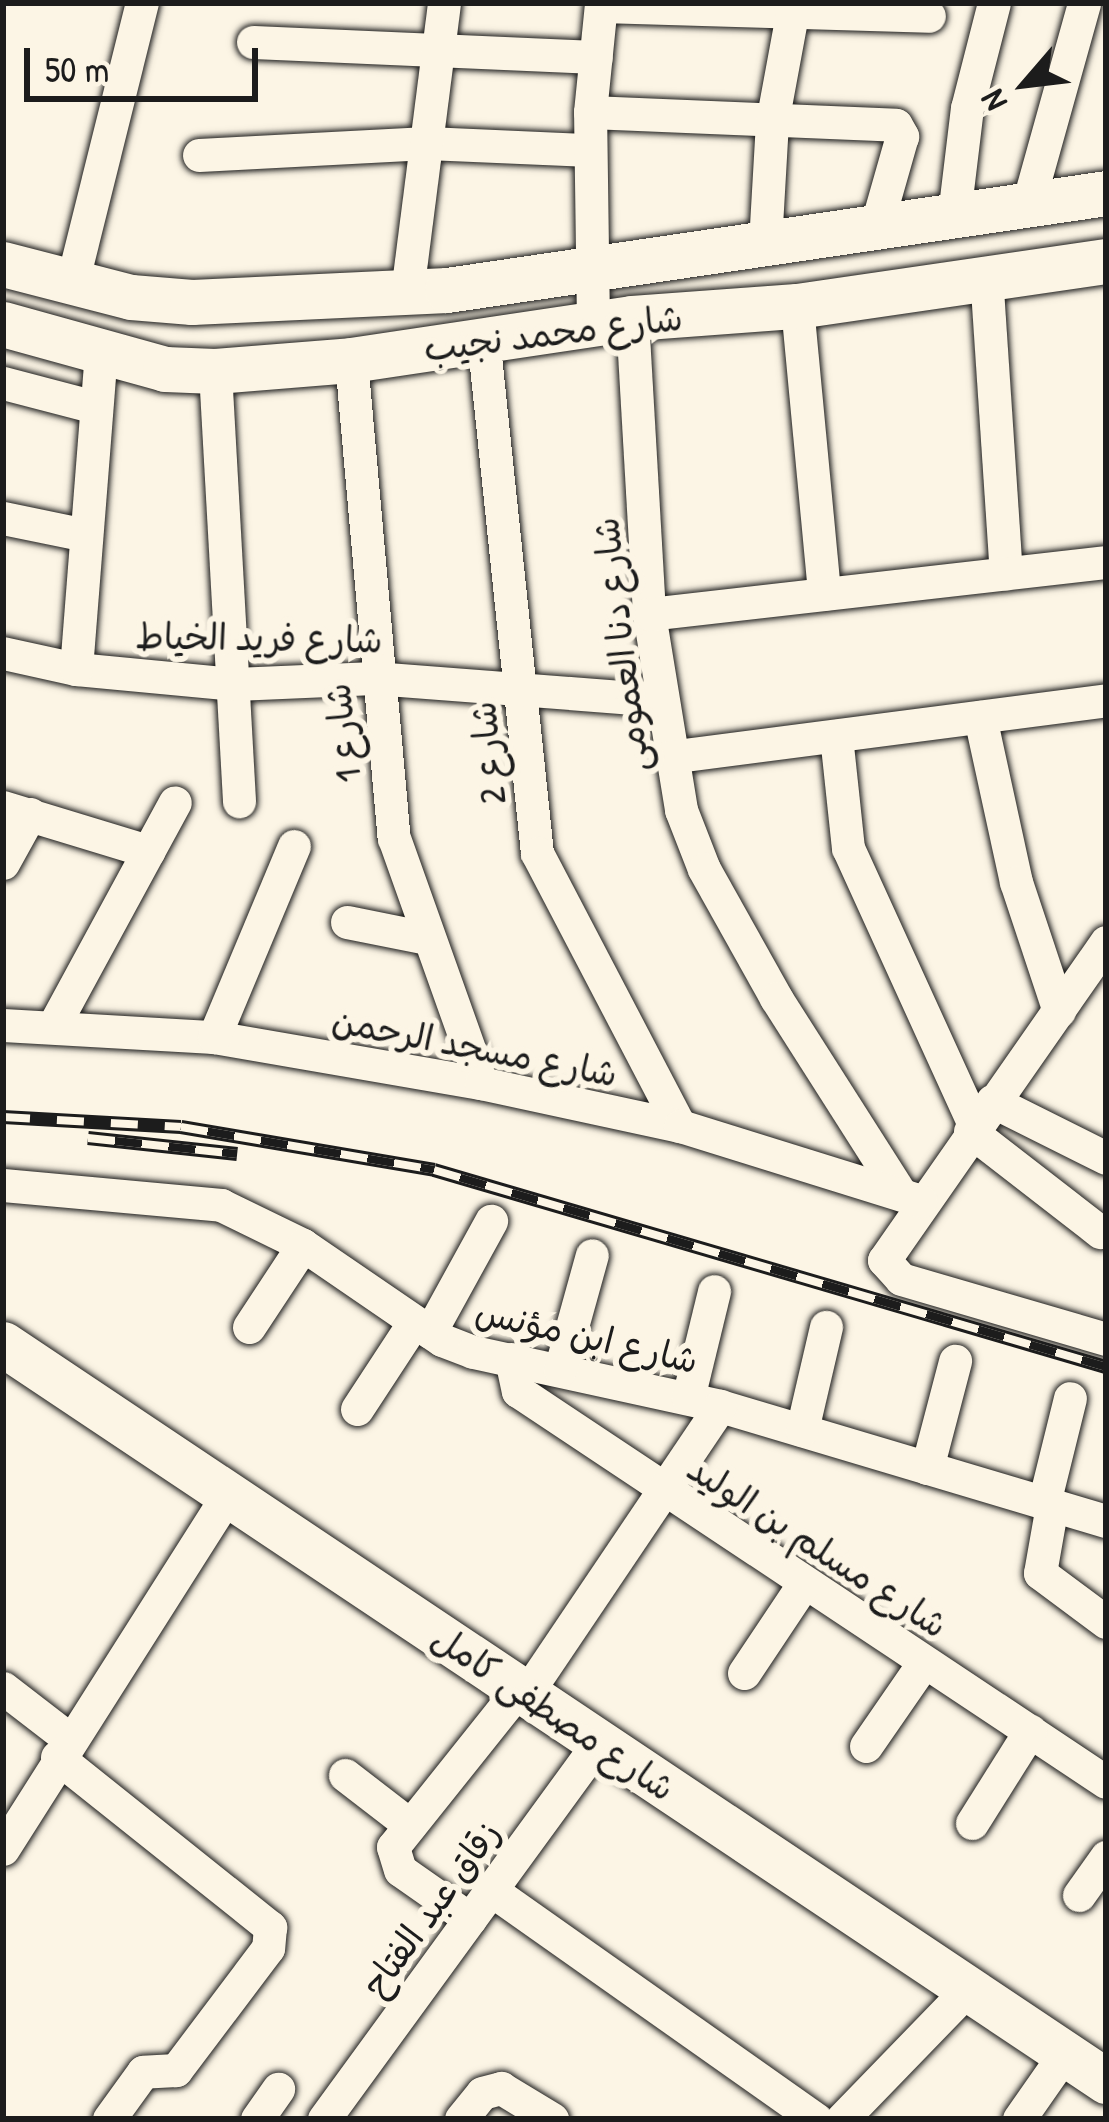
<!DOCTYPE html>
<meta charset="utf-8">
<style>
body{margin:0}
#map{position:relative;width:1109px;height:2122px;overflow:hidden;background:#fcf5e5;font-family:"Patrick Hand","Playpen Sans Arabic",sans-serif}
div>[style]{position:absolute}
.roads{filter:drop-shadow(0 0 3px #1c1c1c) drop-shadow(0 0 3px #1c1c1c)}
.street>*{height:33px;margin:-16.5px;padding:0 16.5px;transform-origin:16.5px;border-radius:16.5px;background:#fcf5e5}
.secondary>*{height:45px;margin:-22.5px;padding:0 22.5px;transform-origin:22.5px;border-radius:22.5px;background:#fcf5e5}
.rail>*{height:14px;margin-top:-7px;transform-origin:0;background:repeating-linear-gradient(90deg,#fcf5e5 0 27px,#1c1c1c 0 54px);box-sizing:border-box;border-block:3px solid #1c1c1c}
span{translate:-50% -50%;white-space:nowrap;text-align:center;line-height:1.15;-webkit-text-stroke:12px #fcf5e5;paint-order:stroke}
.street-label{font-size:36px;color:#1c1c1c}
.frame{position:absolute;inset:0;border:6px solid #1c1c1c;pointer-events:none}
.north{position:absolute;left:965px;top:24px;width:120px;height:120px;-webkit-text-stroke:9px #fcf5e5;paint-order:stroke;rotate:242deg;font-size:33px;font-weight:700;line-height:48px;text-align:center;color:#1c1c1c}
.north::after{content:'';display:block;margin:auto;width:42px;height:54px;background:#1c1c1c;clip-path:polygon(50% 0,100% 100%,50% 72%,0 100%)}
.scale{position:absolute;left:24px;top:48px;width:234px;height:54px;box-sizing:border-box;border:6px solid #1c1c1c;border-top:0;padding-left:15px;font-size:36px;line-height:42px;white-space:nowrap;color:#1c1c1c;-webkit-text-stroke:9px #fcf5e5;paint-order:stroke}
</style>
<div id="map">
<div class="roads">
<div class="street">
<i style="left:601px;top:6px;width:328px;rotate:1.7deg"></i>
<i style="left:253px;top:42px;width:343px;rotate:2.5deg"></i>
<i style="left:590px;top:112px;width:306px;rotate:2.4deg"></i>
<i style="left:896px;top:125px;width:13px;rotate:61deg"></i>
<i style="left:902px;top:136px;width:95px;rotate:105.9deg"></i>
<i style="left:199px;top:155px;width:228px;rotate:-3deg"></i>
<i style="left:427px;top:143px;width:163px;rotate:2.5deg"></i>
<i style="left:1028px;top:204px;width:209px;rotate:-74.4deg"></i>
<i style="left:954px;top:215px;width:108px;rotate:-83.1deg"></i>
<i style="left:967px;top:108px;width:108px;rotate:-75.6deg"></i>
<i style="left:765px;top:243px;width:121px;rotate:-86.7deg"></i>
<i style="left:772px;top:122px;width:121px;rotate:-79.5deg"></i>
<i style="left:986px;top:274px;width:300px;rotate:86.2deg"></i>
<i style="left:72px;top:283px;width:289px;rotate:-76deg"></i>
<i style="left:407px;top:292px;width:291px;rotate:-82.7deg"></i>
<i style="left:797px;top:306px;width:289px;rotate:84.6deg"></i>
<i style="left:632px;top:318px;width:296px;rotate:86.7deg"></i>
<i style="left:649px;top:614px;width:199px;rotate:80.7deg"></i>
<i style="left:681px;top:810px;width:63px;rotate:68.7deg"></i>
<i style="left:704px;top:869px;width:148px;rotate:60.8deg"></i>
<i style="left:776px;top:998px;width:229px;rotate:57.5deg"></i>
<i style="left:593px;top:323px;width:211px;rotate:-90.8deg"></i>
<i style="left:590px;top:112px;width:110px;rotate:-84.2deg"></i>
<i style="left:483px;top:337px;width:519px;rotate:84.03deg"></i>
<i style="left:537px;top:853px;width:308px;rotate:62.4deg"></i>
<i style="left:351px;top:360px;width:480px;rotate:84.9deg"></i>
<i style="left:394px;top:838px;width:260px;rotate:70.4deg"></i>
<i style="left:215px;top:371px;width:431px;rotate:86.8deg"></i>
<i style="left:3px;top:383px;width:95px;rotate:14.6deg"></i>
<i style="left:3px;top:518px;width:80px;rotate:11.6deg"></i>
<i style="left:649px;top:614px;width:460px;rotate:-6.5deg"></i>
<i style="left:3px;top:653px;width:75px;rotate:12.4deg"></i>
<i style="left:76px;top:669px;width:160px;rotate:5.4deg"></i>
<i style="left:235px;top:684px;width:139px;rotate:-2.5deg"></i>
<i style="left:374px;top:678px;width:286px;rotate:4.4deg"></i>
<i style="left:76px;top:669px;width:316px;rotate:-85.5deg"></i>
<i style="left:980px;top:717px;width:169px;rotate:77.7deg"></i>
<i style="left:1016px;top:882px;width:136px;rotate:71.6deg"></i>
<i style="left:836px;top:736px;width:113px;rotate:83.9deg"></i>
<i style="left:848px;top:848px;width:304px;rotate:65.5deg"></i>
<i style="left:669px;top:757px;width:441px;rotate:-7.4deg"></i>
<i style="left:3px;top:807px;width:152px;rotate:16.9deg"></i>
<i style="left:3px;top:863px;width:56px;rotate:-61.1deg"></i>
<i style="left:347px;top:922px;width:82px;rotate:11.3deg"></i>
<i style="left:1106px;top:942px;width:388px;rotate:124.9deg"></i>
<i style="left:884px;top:1260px;width:25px;rotate:48deg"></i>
<i style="left:901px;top:1279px;width:214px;rotate:16.3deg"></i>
<i style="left:55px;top:1023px;width:251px;rotate:-61.5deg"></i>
<i style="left:3px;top:1025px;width:211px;rotate:3.3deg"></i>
<i style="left:214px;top:1037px;width:271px;rotate:9.8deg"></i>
<i style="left:481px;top:1083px;width:204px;rotate:12.2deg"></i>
<i style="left:680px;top:1126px;width:252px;rotate:17.3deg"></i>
<i style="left:214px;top:1037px;width:207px;rotate:-67.3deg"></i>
<i style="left:992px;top:1101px;width:127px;rotate:26.6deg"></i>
<i style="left:970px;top:1131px;width:165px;rotate:37.8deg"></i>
<i style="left:3px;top:1185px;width:219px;rotate:5.2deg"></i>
<i style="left:221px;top:1205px;width:91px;rotate:26deg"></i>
<i style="left:303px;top:1245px;width:168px;rotate:34.4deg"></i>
<i style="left:442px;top:1340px;width:33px;rotate:21deg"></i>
<i style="left:473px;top:1352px;width:253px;rotate:12.3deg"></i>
<i style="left:720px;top:1406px;width:403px;rotate:16.6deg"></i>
<i style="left:249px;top:1327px;width:98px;rotate:-56.6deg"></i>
<i style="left:430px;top:1332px;width:127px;rotate:-61.2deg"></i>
<i style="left:511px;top:1359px;width:33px;rotate:78deg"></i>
<i style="left:518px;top:1391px;width:706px;rotate:33.62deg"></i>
<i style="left:560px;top:1370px;width:119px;rotate:-74.5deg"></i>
<i style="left:688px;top:1398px;width:110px;rotate:-76.3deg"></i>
<i style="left:357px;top:1409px;width:104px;rotate:-56.8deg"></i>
<i style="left:802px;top:1430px;width:106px;rotate:-76.9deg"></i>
<i style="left:927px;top:1468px;width:111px;rotate:-75.3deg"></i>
<i style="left:1044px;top:1503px;width:108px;rotate:-76.1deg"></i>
<i style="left:1052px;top:1505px;width:69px;rotate:100deg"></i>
<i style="left:1040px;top:1573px;width:82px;rotate:36.6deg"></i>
<i style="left:744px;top:1673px;width:108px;rotate:-56.3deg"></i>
<i style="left:3px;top:1688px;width:82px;rotate:37.6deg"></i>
<i style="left:526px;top:1694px;width:347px;rotate:-56deg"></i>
<i style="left:866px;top:1746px;width:102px;rotate:-55.4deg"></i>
<i style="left:57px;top:1757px;width:273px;rotate:38.6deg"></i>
<i style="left:270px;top:1927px;width:21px;rotate:95deg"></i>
<i style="left:268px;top:1948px;width:153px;rotate:127deg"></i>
<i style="left:176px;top:2070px;width:33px;rotate:177deg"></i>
<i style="left:143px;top:2072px;width:58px;rotate:125.9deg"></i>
<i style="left:345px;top:1775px;width:82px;rotate:37.6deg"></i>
<i style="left:972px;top:1823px;width:109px;rotate:-57.8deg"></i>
<i style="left:3px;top:1849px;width:420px;rotate:-57.6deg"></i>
<i style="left:491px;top:1890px;width:398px;rotate:35.2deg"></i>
<i style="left:1079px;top:1895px;width:47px;rotate:-54.6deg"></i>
<i style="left:470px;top:1919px;width:85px;rotate:-145deg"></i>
<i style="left:400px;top:1870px;width:24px;rotate:-107deg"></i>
<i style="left:393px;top:1847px;width:202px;rotate:-51.4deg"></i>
<i style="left:257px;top:2119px;width:37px;rotate:-55deg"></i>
<i style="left:324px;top:2119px;width:467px;rotate:-53.9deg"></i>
<i style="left:461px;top:2119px;width:33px;rotate:-51deg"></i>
<i style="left:482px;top:2093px;width:20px;rotate:-15deg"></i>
<i style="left:501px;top:2088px;width:60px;rotate:31.3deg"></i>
<i style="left:842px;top:2119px;width:181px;rotate:-45.9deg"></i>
<i style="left:1019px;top:2119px;width:80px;rotate:-55.1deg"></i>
</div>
<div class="secondary">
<i style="left:3px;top:264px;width:132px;rotate:14.5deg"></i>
<i style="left:131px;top:297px;width:61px;rotate:4.7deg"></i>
<i style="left:192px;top:302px;width:255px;rotate:-2.7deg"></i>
<i style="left:447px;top:290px;width:666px;rotate:-8.37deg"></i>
<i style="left:3px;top:324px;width:168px;rotate:15.5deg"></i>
<i style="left:165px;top:369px;width:50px;rotate:2.3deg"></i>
<i style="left:215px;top:371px;width:136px;rotate:-4.6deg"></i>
<i style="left:351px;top:360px;width:284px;rotate:-8.5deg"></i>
<i style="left:632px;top:318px;width:165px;rotate:-4.2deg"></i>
<i style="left:797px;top:306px;width:312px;rotate:-8.3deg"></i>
<i style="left:3px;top:1344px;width:1327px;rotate:33.75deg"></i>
</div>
</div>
<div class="rail">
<i style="left:3px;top:1117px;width:178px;rotate:3.2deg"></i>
<i style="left:181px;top:1127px;width:257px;rotate:9.6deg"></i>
<i style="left:434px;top:1170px;width:700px;rotate:16.34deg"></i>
<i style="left:88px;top:1138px;width:150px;rotate:6.1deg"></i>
</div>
<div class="street-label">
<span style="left:553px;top:332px;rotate:-7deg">شارع محمد نجيب</span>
<span style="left:259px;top:637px;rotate:1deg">شارع فريد الخياط</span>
<span style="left:620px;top:645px;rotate:-97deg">شارع دنا العمومى</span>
<span style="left:342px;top:733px;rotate:-97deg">شارع 1</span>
<span style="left:487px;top:753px;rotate:-96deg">شارع 2</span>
<span style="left:475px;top:1046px;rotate:11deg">شارع مسجد الرحمن</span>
<span style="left:587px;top:1335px;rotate:13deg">شارع ابن مؤنس</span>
<span style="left:818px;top:1546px;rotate:33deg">شارع مسلم بن الوليد</span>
<span style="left:554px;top:1712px;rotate:34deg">شارع مصطفى كامل</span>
<span style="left:430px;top:1908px;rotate:-54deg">زقاق عبد الفتاح</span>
</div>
<div class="frame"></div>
<div class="north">N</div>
<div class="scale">50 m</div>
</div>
